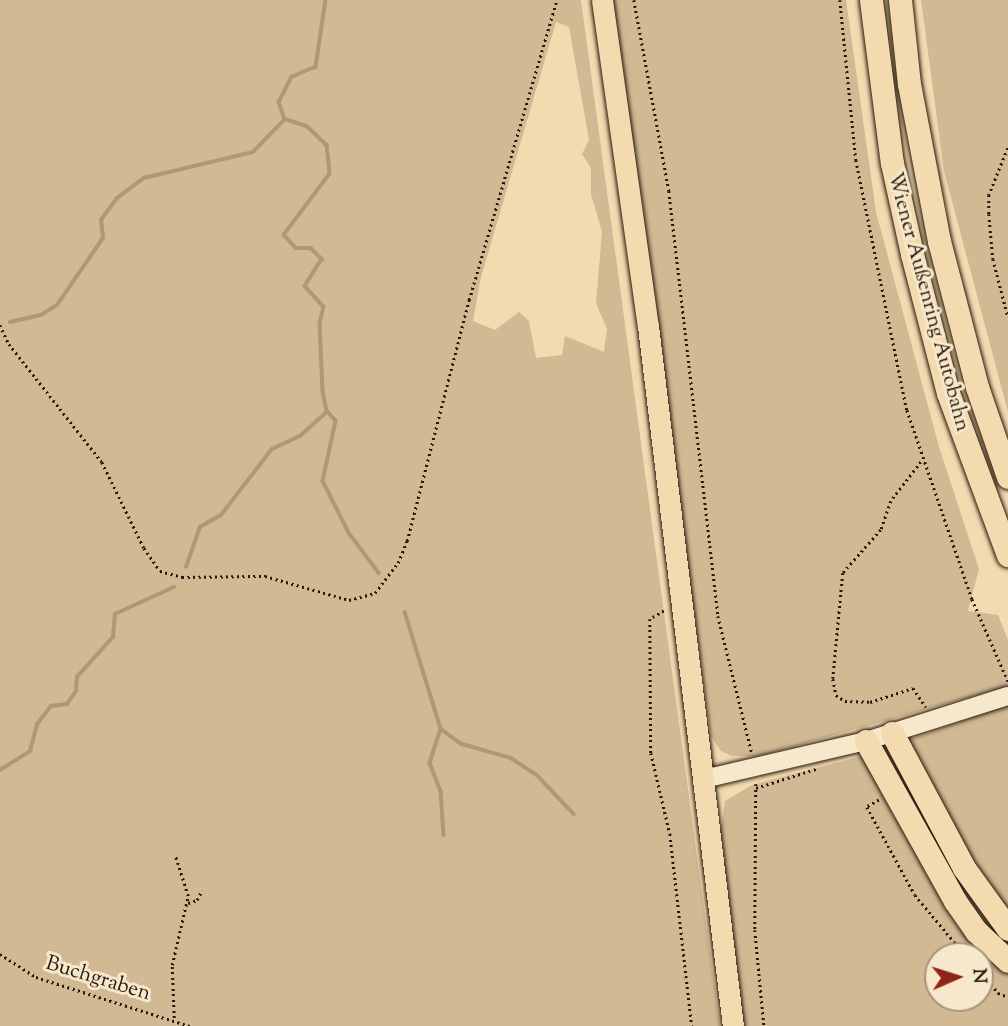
<!DOCTYPE html>
<meta charset="utf-8">
<style>
body{margin:0}
#map{position:relative;width:1008px;height:1026px;overflow:hidden;background:#f3daaf;font-family:"Sorts Mill Goudy",serif}
div>[style]{position:absolute}
.green>*{inset:0;background:#d0b993}
.stream>*{height:3.5px;margin:-1.75px;padding:0 1.75px;transform-origin:1.75px;border-radius:1.75px;background:#ad9878}
.path>*{height:2.5px;margin-top:-1.25px;transform-origin:0;background:repeating-linear-gradient(90deg,#25190d 0 2px,transparent 0 5.5px)}
.roads{filter:drop-shadow(0 0 2px #25190d) drop-shadow(0 0 2px #25190d)}
.secondary>*{height:18px;margin:-9px;padding:0 9px;transform-origin:9px;border-radius:9px;background:#f7e7cb}
.primary>*{height:21px;margin:-10.5px;padding:0 10.5px;transform-origin:10.5px;border-radius:10.5px;background:#f3daaf}
.highway>*{height:23px;margin:-11.5px;padding:0 11.5px;transform-origin:11.5px;border-radius:11.5px;background:#f3daaf}
span{translate:-50% -50%;white-space:nowrap;text-align:center;line-height:1.15;-webkit-text-stroke:6px #f7e7cb;paint-order:stroke}
.street-label{font-size:21px;color:#25190d}
.north{position:absolute;left:924px;top:942px;width:70px;height:70px;box-sizing:border-box;background:#f7e7cb;border:2px solid #a3957f;border-radius:50%;rotate:87deg;font-size:19px;font-weight:700;line-height:28px;text-align:center;color:#25190d}
.north::after{content:'';display:block;margin:auto;width:24px;height:32px;background:#8f2418;clip-path:polygon(50% 0,100% 100%,50% 72%,0 100%)}
</style>
<div id="map">
<div class="green">
<i style="clip-path:polygon(evenodd,0 0,581px 0,720px 1026px,0 1026px,0 0,556px 22px,569px 27px,589px 140px,582px 154px,591px 168px,591px 194px,602px 232px,596px 303px,607px 329px,604px 352px,565px 336px,562px 355px,536px 358px,529px 321px,519px 312px,495px 330px,473px 321px,481px 277px,556px 22px)"></i>
<i style="clip-path:polygon(610px 0,846px 0,876px 212px,939px 447px,979px 569px,968px 611px,998px 615px,1008px 640px,1008px 686px,760px 756px,732px 756px,721px 751px,711px 736px)"></i>
<i style="clip-path:polygon(921px 0,1008px 0,1008px 412px,944px 171px)"></i>
<i style="clip-path:polygon(evenodd,1008px 705px,1008px 1026px,744px 1026px,720px 836px,725px 801px,752px 785px,862px 756px,1008px 705px,938px 956px,980px 956px,980px 998px,938px 998px,938px 956px)"></i>
</div>
<div class="stream">
<i style="left:326px;top:0;width:68px;rotate:98.5deg"></i>
<i style="left:316px;top:67px;width:26px;rotate:157deg"></i>
<i style="left:292px;top:77px;width:28px;rotate:117deg"></i>
<i style="left:279px;top:102px;width:18px;rotate:71deg"></i>
<i style="left:285px;top:119px;width:23px;rotate:18deg"></i>
<i style="left:307px;top:126px;width:28px;rotate:44deg"></i>
<i style="left:327px;top:145px;width:29px;rotate:84deg"></i>
<i style="left:330px;top:174px;width:76px;rotate:127deg"></i>
<i style="left:284px;top:235px;width:18px;rotate:47deg"></i>
<i style="left:296px;top:248px;width:15px"></i>
<i style="left:311px;top:248px;width:16px;rotate:45deg"></i>
<i style="left:322px;top:259px;width:32px;rotate:122deg"></i>
<i style="left:305px;top:286px;width:28px;rotate:48deg"></i>
<i style="left:324px;top:307px;width:16px;rotate:104deg"></i>
<i style="left:320px;top:323px;width:69px;rotate:87.5deg"></i>
<i style="left:323px;top:392px;width:19px;rotate:78deg"></i>
<i style="left:327px;top:411px;width:13px;rotate:48deg"></i>
<i style="left:336px;top:421px;width:61px;rotate:102.2deg"></i>
<i style="left:323px;top:481px;width:58px;rotate:63.4deg"></i>
<i style="left:349px;top:533px;width:50px;rotate:53.1deg"></i>
<i style="left:10px;top:322px;width:32px;rotate:-13deg"></i>
<i style="left:41px;top:315px;width:19px;rotate:-32deg"></i>
<i style="left:57px;top:305px;width:81px;rotate:-55.5deg"></i>
<i style="left:103px;top:238px;width:18px;rotate:-96deg"></i>
<i style="left:101px;top:220px;width:26px;rotate:-54deg"></i>
<i style="left:116px;top:199px;width:35px;rotate:-37deg"></i>
<i style="left:144px;top:178px;width:112px;rotate:-13.4deg"></i>
<i style="left:253px;top:152px;width:46px;rotate:-45.9deg"></i>
<i style="left:186px;top:567px;width:42px;rotate:-70.7deg"></i>
<i style="left:200px;top:527px;width:24px;rotate:-30deg"></i>
<i style="left:221px;top:515px;width:83px;rotate:-52.3deg"></i>
<i style="left:272px;top:449px;width:31px;rotate:-25deg"></i>
<i style="left:300px;top:436px;width:36px;rotate:-42deg"></i>
<i style="left:405px;top:612px;width:122px;rotate:72.9deg"></i>
<i style="left:441px;top:729px;width:36px;rotate:108deg"></i>
<i style="left:430px;top:763px;width:30px;rotate:69deg"></i>
<i style="left:441px;top:791px;width:44px;rotate:86.1deg"></i>
<i style="left:441px;top:729px;width:26px;rotate:36deg"></i>
<i style="left:462px;top:744px;width:51px;rotate:15.9deg"></i>
<i style="left:511px;top:758px;width:30px;rotate:33deg"></i>
<i style="left:536px;top:774px;width:55px;rotate:46.5deg"></i>
<i style="left:0;top:770px;width:36px;rotate:-32deg"></i>
<i style="left:30px;top:751px;width:28px;rotate:-75deg"></i>
<i style="left:37px;top:724px;width:23px;rotate:-52deg"></i>
<i style="left:51px;top:706px;width:16px;rotate:-7deg"></i>
<i style="left:67px;top:704px;width:16px;rotate:-55deg"></i>
<i style="left:76px;top:691px;width:14px;rotate:-86deg"></i>
<i style="left:77px;top:677px;width:54px;rotate:-48deg"></i>
<i style="left:113px;top:637px;width:23px;rotate:-85deg"></i>
<i style="left:115px;top:614px;width:65px;rotate:-24.6deg"></i>
</div>
<div class="path">
<i style="left:634px;top:0;width:194px;rotate:79.6deg"></i>
<i style="left:669px;top:191px;width:428px;rotate:83.4deg"></i>
<i style="left:718px;top:616px;width:141px;rotate:76.1deg"></i>
<i style="left:840px;top:0;width:161px;rotate:84.3deg"></i>
<i style="left:856px;top:160px;width:255px;rotate:78.5deg"></i>
<i style="left:907px;top:410px;width:200px;rotate:71deg"></i>
<i style="left:972px;top:599px;width:90px;rotate:66.3deg"></i>
<i style="left:1008px;top:148px;width:51px;rotate:112deg"></i>
<i style="left:989px;top:195px;width:19px;rotate:90deg"></i>
<i style="left:989px;top:214px;width:45px;rotate:84.9deg"></i>
<i style="left:993px;top:259px;width:60px;rotate:75.5deg"></i>
<i style="left:0;top:325px;width:21px;rotate:65deg"></i>
<i style="left:9px;top:344px;width:150px;rotate:51.8deg"></i>
<i style="left:102px;top:462px;width:96px;rotate:64deg"></i>
<i style="left:144px;top:548px;width:28px;rotate:55deg"></i>
<i style="left:160px;top:571px;width:23px;rotate:15deg"></i>
<i style="left:182px;top:577px;width:83px;rotate:-0.7deg"></i>
<i style="left:265px;top:576px;width:87px;rotate:15.9deg"></i>
<i style="left:349px;top:600px;width:27px;rotate:-15deg"></i>
<i style="left:375px;top:593px;width:38px;rotate:-53deg"></i>
<i style="left:398px;top:563px;width:24px;rotate:-68deg"></i>
<i style="left:407px;top:541px;width:249px;rotate:-75.6deg"></i>
<i style="left:469px;top:300px;width:313px;rotate:-73.7deg"></i>
<i style="left:921px;top:462px;width:49px;rotate:127.6deg"></i>
<i style="left:891px;top:501px;width:31px;rotate:109deg"></i>
<i style="left:881px;top:530px;width:57px;rotate:131.5deg"></i>
<i style="left:843px;top:573px;width:106px;rotate:95.4deg"></i>
<i style="left:833px;top:679px;width:16px;rotate:79deg"></i>
<i style="left:836px;top:695px;width:11px;rotate:34deg"></i>
<i style="left:845px;top:701px;width:25px;rotate:2deg"></i>
<i style="left:870px;top:702px;width:45px;rotate:-18deg"></i>
<i style="left:913px;top:688px;width:23px;rotate:56deg"></i>
<i style="left:664px;top:611px;width:16px;rotate:150deg"></i>
<i style="left:650px;top:619px;width:134px;rotate:89.6deg"></i>
<i style="left:651px;top:753px;width:83px;rotate:76.8deg"></i>
<i style="left:670px;top:834px;width:193px;rotate:83.5deg"></i>
<i style="left:756px;top:784px;width:146px;rotate:90.4deg"></i>
<i style="left:755px;top:930px;width:96px;rotate:84.6deg"></i>
<i style="left:756px;top:788px;width:63px;rotate:-17.6deg"></i>
<i style="left:879px;top:800px;width:14px;rotate:150deg"></i>
<i style="left:867px;top:807px;width:100px;rotate:61.4deg"></i>
<i style="left:915px;top:895px;width:80px;rotate:50.1deg"></i>
<i style="left:188px;top:903px;width:9px;rotate:-18deg"></i>
<i style="left:197px;top:900px;width:11px;rotate:-63deg"></i>
<i style="left:0;top:954px;width:43px;rotate:32.6deg"></i>
<i style="left:36px;top:977px;width:162px;rotate:17.7deg"></i>
<i style="left:980px;top:972px;width:28px;rotate:49deg"></i>
<i style="left:998px;top:993px;width:11px;rotate:22deg"></i>
<i style="left:174px;top:1018px;width:53px;rotate:-92.2deg"></i>
<i style="left:172px;top:965px;width:71px;rotate:-76.9deg"></i>
<i style="left:188px;top:896px;width:43px;rotate:-107.6deg"></i>
</div>
<div class="roads">
<div class="secondary">
<i style="left:704px;top:779px;width:166px;rotate:-13.2deg"></i>
<i style="left:866px;top:741px;width:149px;rotate:-17.6deg"></i>
</div>
<div class="primary">
<i style="left:602px;top:0;width:329px;rotate:82deg"></i>
<i style="left:648px;top:326px;width:705px;rotate:83.08deg"></i>
</div>
<div class="highway">
<i style="left:871px;top:0;width:164px;rotate:82.7deg"></i>
<i style="left:892px;top:163px;width:93px;rotate:77.6deg"></i>
<i style="left:912px;top:254px;width:144px;rotate:75.5deg"></i>
<i style="left:948px;top:393px;width:173px;rotate:69.7deg"></i>
<i style="left:900px;top:0;width:84px;rotate:83.9deg"></i>
<i style="left:909px;top:84px;width:160px;rotate:79.2deg"></i>
<i style="left:939px;top:241px;width:151px;rotate:75.4deg"></i>
<i style="left:977px;top:387px;width:95px;rotate:71deg"></i>
<i style="left:892px;top:733px;width:153px;rotate:61.9deg"></i>
<i style="left:964px;top:868px;width:75px;rotate:54.2deg"></i>
<i style="left:866px;top:741px;width:183px;rotate:60.9deg"></i>
<i style="left:955px;top:901px;width:37px;rotate:55deg"></i>
<i style="left:976px;top:931px;width:44px;rotate:43.2deg"></i>
</div>
</div>
<div class="street-label">
<span style="left:928px;top:302px;rotate:75deg">Wiener Außenring Autobahn</span>
<span style="left:98px;top:979px;rotate:17deg">Buchgraben</span>
</div>
<div class="north">N</div>
</div>
